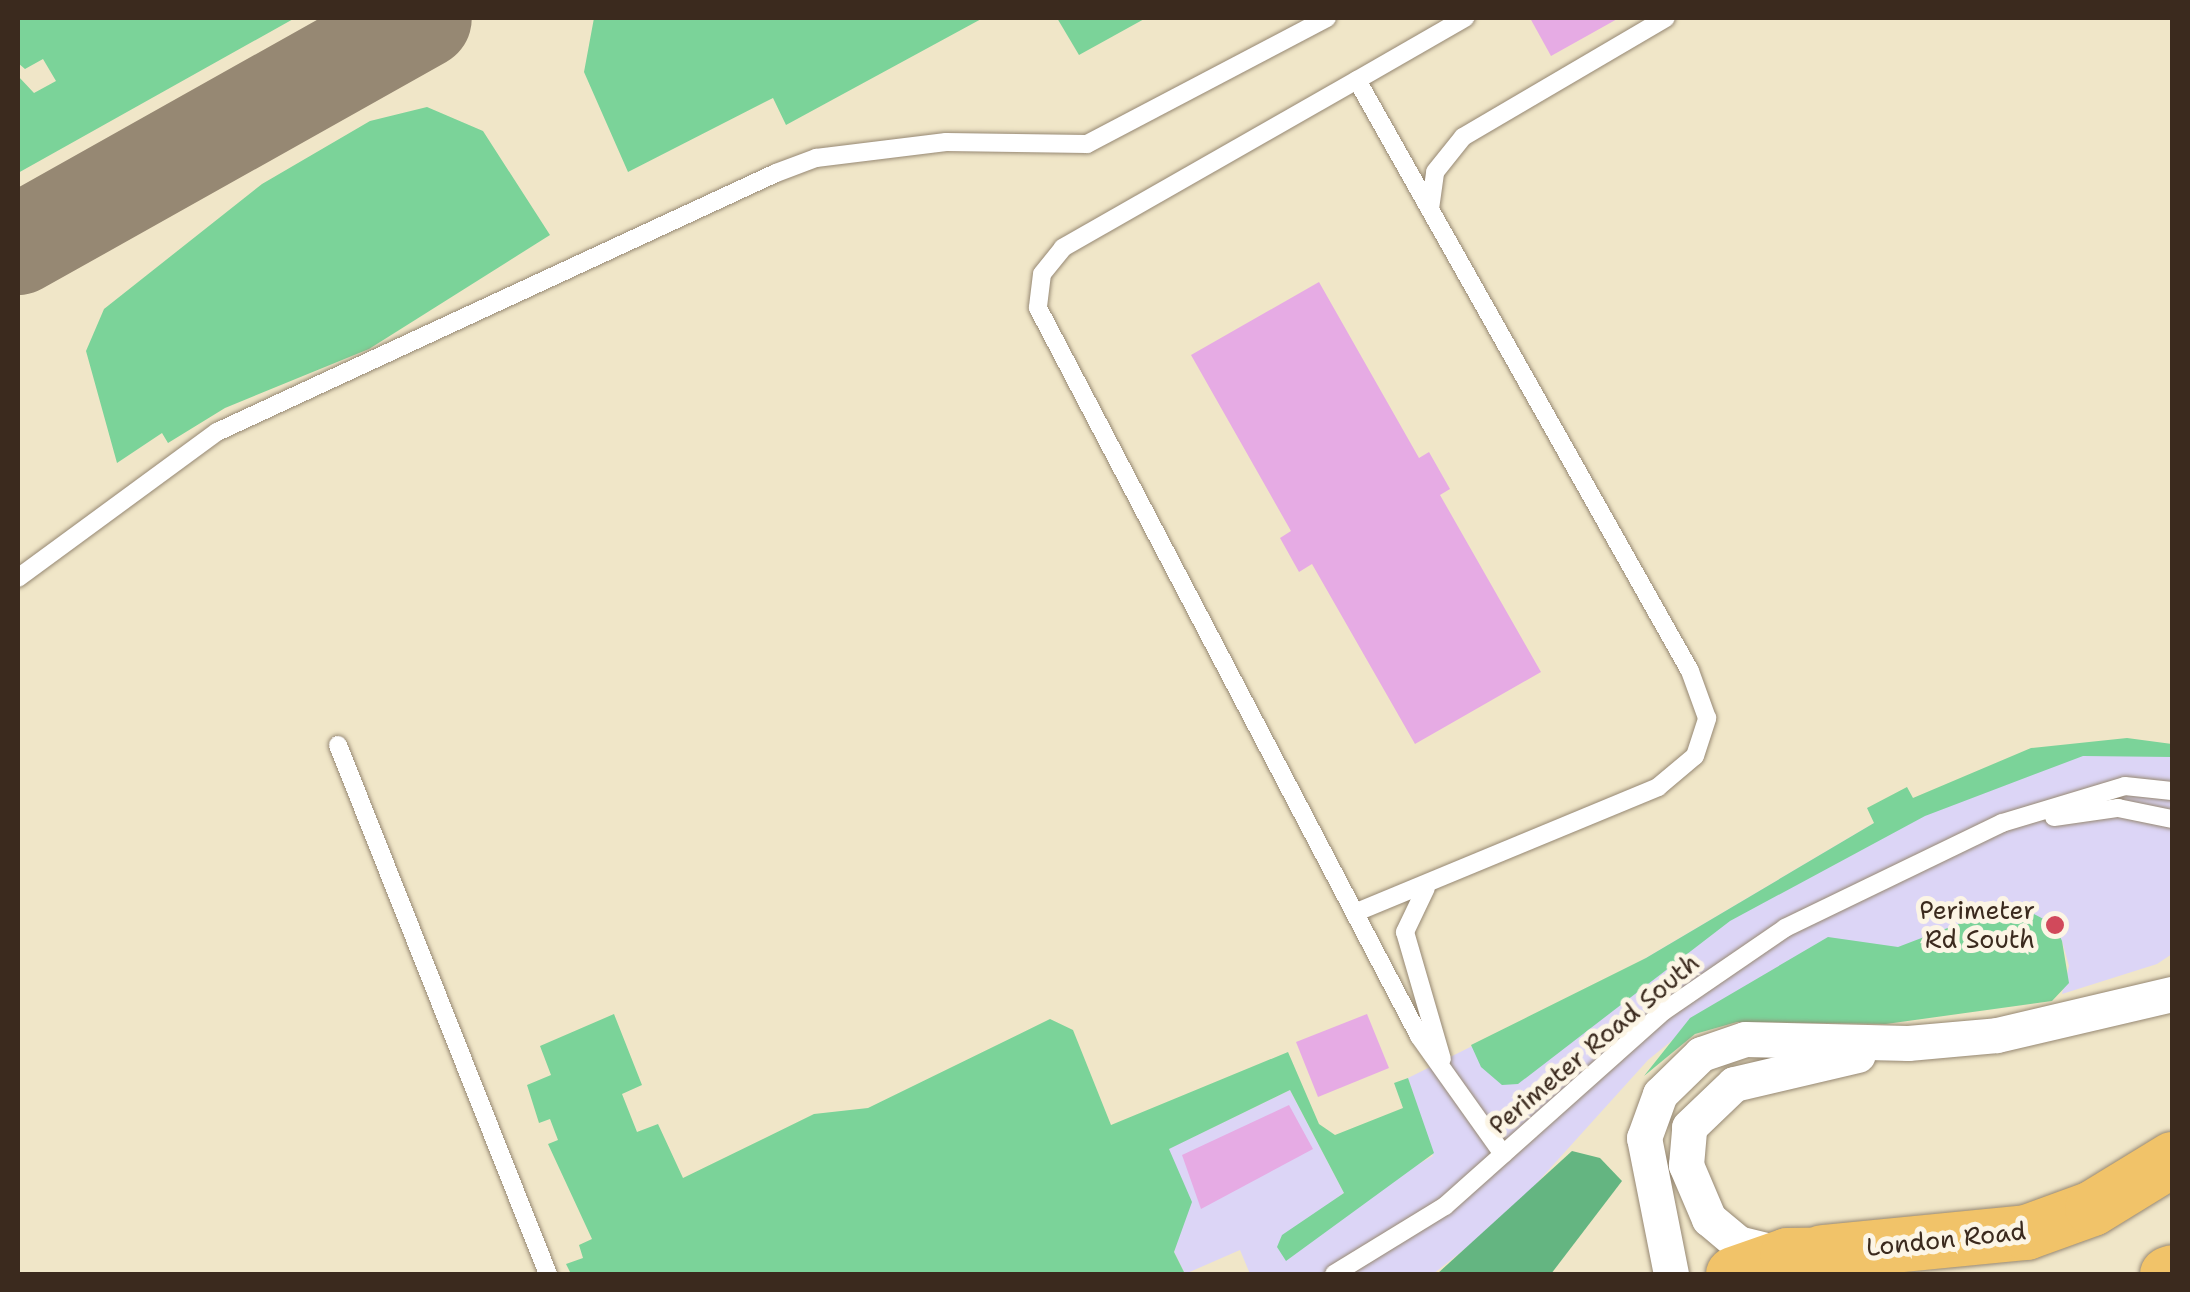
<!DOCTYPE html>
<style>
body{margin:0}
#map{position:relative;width:2190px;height:1292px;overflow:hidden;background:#f0e6c8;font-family:"Shantell Sans",sans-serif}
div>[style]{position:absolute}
.built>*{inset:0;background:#dcd5f6}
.green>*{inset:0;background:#7bd399}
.forest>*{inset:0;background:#64b581}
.taxiway>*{height:100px;margin:-50px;padding:0 50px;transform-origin:50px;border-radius:50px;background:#968873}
.building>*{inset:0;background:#e6abe4}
.roads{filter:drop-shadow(0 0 2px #968873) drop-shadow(0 0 2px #968873)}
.service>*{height:18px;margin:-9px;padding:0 9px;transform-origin:9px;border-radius:9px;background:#fff}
.minor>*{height:35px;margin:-17.5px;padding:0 17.5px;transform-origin:17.5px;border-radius:17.5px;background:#fff}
.primary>*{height:55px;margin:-27.5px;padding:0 27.5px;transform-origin:27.5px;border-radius:27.5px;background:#f1c369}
.dots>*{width:28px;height:28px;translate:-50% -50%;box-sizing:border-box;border:5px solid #fcf5e5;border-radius:50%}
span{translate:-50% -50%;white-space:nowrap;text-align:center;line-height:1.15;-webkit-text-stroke:10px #fcf5e5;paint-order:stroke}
.poi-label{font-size:25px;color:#3b2a1e}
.right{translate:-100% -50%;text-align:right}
.street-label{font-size:25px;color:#3b2a1e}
.frame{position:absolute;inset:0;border:20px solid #3b2a1e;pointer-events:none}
</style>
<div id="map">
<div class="built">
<i style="clip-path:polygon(2117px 742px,2172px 752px,2172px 954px,2157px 964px,2062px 994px,2069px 966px,2062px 941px,1702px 1016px,1648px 1060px,1507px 1216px,1433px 1274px,1250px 1274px,1240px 1250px,1185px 1274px,1174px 1252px,1185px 1205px,1168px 1149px,1290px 1090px,1344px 1193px,1278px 1242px,1433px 1156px,1408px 1078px,1629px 968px,1874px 823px)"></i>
</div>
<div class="green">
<i style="clip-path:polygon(18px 18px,295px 18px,18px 173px,18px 76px,34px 93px,56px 81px,43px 59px,25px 69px,18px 63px)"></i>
<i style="clip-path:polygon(594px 18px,983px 18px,786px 125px,773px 98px,628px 172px,584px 72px)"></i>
<i style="clip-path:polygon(1057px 18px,1146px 18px,1079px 55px)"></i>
<i style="clip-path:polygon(427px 107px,483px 131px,550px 235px,369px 349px,225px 408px,168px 443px,162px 433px,117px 463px,86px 351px,104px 309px,262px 184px,370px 121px)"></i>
<i style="clip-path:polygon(2127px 738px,2172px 744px,2172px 757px,2083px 756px,1925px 816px,1730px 921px,1518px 1084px,1502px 1085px,1481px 1067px,1471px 1045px,1646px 958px,1874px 823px,1867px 808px,1907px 787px,1913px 798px,2031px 748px)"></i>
<i style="clip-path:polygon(2013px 903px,2055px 925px,2062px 941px,2069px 983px,2052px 1001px,1886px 1024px,1737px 1022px,1695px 1034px,1644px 1076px,1690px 1018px,1828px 937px,1898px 947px)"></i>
<i style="clip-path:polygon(614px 1014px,642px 1085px,622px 1094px,637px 1132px,658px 1124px,683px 1178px,814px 1114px,868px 1108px,1050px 1019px,1073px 1030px,1111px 1125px,1288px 1052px,1319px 1124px,1335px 1135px,1403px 1108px,1394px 1083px,1408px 1078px,1434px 1153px,1286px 1261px,1277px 1247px,1282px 1235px,1344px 1193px,1290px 1090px,1169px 1149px,1192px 1202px,1174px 1252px,1185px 1274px,571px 1274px,566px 1264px,583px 1258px,579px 1245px,592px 1239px,548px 1144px,558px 1140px,550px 1119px,539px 1123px,527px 1085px,551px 1075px,540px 1046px)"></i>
</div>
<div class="forest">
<i style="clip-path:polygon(1572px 1151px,1600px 1158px,1622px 1181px,1551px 1274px,1437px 1274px)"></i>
</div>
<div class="taxiway">
<i style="left:18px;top:245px;width:463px;rotate:-29.3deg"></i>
</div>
<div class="building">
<i style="clip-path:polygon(1530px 18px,1619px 18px,1551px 56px)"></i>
<i style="clip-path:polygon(1319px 282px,1419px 458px,1429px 452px,1450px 489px,1440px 495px,1541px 672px,1415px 744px,1312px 564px,1299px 572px,1280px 538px,1291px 531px,1191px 355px)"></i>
<i style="clip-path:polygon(1367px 1014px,1389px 1068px,1318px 1097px,1296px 1042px)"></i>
<i style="clip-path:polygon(1289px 1105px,1313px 1149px,1201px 1209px,1182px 1155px)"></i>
</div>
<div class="roads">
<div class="service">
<i style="left:1357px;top:80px;width:125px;rotate:-29.9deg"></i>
<i style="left:1430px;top:209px;width:37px;rotate:-82deg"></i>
<i style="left:1435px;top:172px;width:45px;rotate:-51.3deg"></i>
<i style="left:1463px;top:137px;width:235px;rotate:-30.4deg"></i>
<i style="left:18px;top:578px;width:247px;rotate:-36.3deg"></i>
<i style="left:217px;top:432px;width:616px;rotate:-24.86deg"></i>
<i style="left:776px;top:173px;width:43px;rotate:-20.6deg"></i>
<i style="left:816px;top:158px;width:131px;rotate:-7deg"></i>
<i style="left:946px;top:142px;width:141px;rotate:0.8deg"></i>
<i style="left:1087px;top:144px;width:271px;rotate:-27.7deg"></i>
<i style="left:338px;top:745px;width:569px;rotate:68.35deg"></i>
<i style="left:2054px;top:817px;width:65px;rotate:-8deg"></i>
<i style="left:2118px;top:808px;width:55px;rotate:11.5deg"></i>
<i style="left:1426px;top:888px;width:49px;rotate:115.5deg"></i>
<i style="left:1405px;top:932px;width:132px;rotate:73.8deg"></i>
<i style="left:1359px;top:911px;width:324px;rotate:-22.5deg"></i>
<i style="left:1658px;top:787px;width:48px;rotate:-40deg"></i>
<i style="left:1695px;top:756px;width:40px;rotate:-72deg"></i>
<i style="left:1707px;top:718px;width:50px;rotate:-109.9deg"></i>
<i style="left:1690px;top:671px;width:678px;rotate:-119.4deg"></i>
<i style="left:1357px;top:80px;width:339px;rotate:150.3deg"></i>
<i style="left:1063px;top:248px;width:33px;rotate:129deg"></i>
<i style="left:1042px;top:274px;width:34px;rotate:97deg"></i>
<i style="left:1038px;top:308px;width:822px;rotate:62.37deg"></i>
<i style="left:1419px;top:1036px;width:145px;rotate:54.6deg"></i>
<i style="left:1334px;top:1274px;width:130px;rotate:-31.5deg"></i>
<i style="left:1445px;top:1206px;width:293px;rotate:-41.7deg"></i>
<i style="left:1664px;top:1011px;width:147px;rotate:-34.4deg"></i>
<i style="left:1785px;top:928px;width:241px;rotate:-25.8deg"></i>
<i style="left:2002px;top:823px;width:128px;rotate:-16.7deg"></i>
<i style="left:2125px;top:786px;width:47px;rotate:6.1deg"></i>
</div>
<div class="minor">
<i style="left:1782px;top:1254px;width:45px;rotate:-166deg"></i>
<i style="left:1738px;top:1243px;width:38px;rotate:-140deg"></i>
<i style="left:1709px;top:1219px;width:59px;rotate:-113.1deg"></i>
<i style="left:1686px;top:1165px;width:38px;rotate:-85deg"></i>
<i style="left:1689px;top:1127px;width:62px;rotate:-43.7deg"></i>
<i style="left:1734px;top:1084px;width:127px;rotate:-13.2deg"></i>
<i style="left:1671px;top:1274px;width:139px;rotate:-101.2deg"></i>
<i style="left:1644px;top:1138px;width:47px;rotate:-70deg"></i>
<i style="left:1660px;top:1094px;width:57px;rotate:-44.3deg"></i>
<i style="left:1701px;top:1054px;width:46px;rotate:-18.8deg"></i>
<i style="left:1745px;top:1039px;width:163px;rotate:1.4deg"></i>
<i style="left:1908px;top:1043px;width:89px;rotate:-5.1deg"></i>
<i style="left:1997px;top:1035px;width:180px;rotate:-13.2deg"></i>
</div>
<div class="primary">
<i style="left:1822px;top:1252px;width:205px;rotate:-5.6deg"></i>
<i style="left:2026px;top:1232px;width:70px;rotate:-20deg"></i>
<i style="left:2092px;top:1208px;width:94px;rotate:-31.5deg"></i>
<i style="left:1733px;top:1274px;width:57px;rotate:-19.4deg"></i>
<i style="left:1787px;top:1255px;width:72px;rotate:-0.8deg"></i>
<i style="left:2167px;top:1274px;width:5px;rotate:-22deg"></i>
</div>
</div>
<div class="dots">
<i style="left:2055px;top:925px;background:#d1495b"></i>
</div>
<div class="poi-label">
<span class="right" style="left:2035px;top:925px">Perimeter<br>Rd South</span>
</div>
<div class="street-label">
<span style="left:1594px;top:1044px;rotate:-40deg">Perimeter Road South</span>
<span style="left:1946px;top:1239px;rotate:-6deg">London Road</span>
</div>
<div class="frame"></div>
</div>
